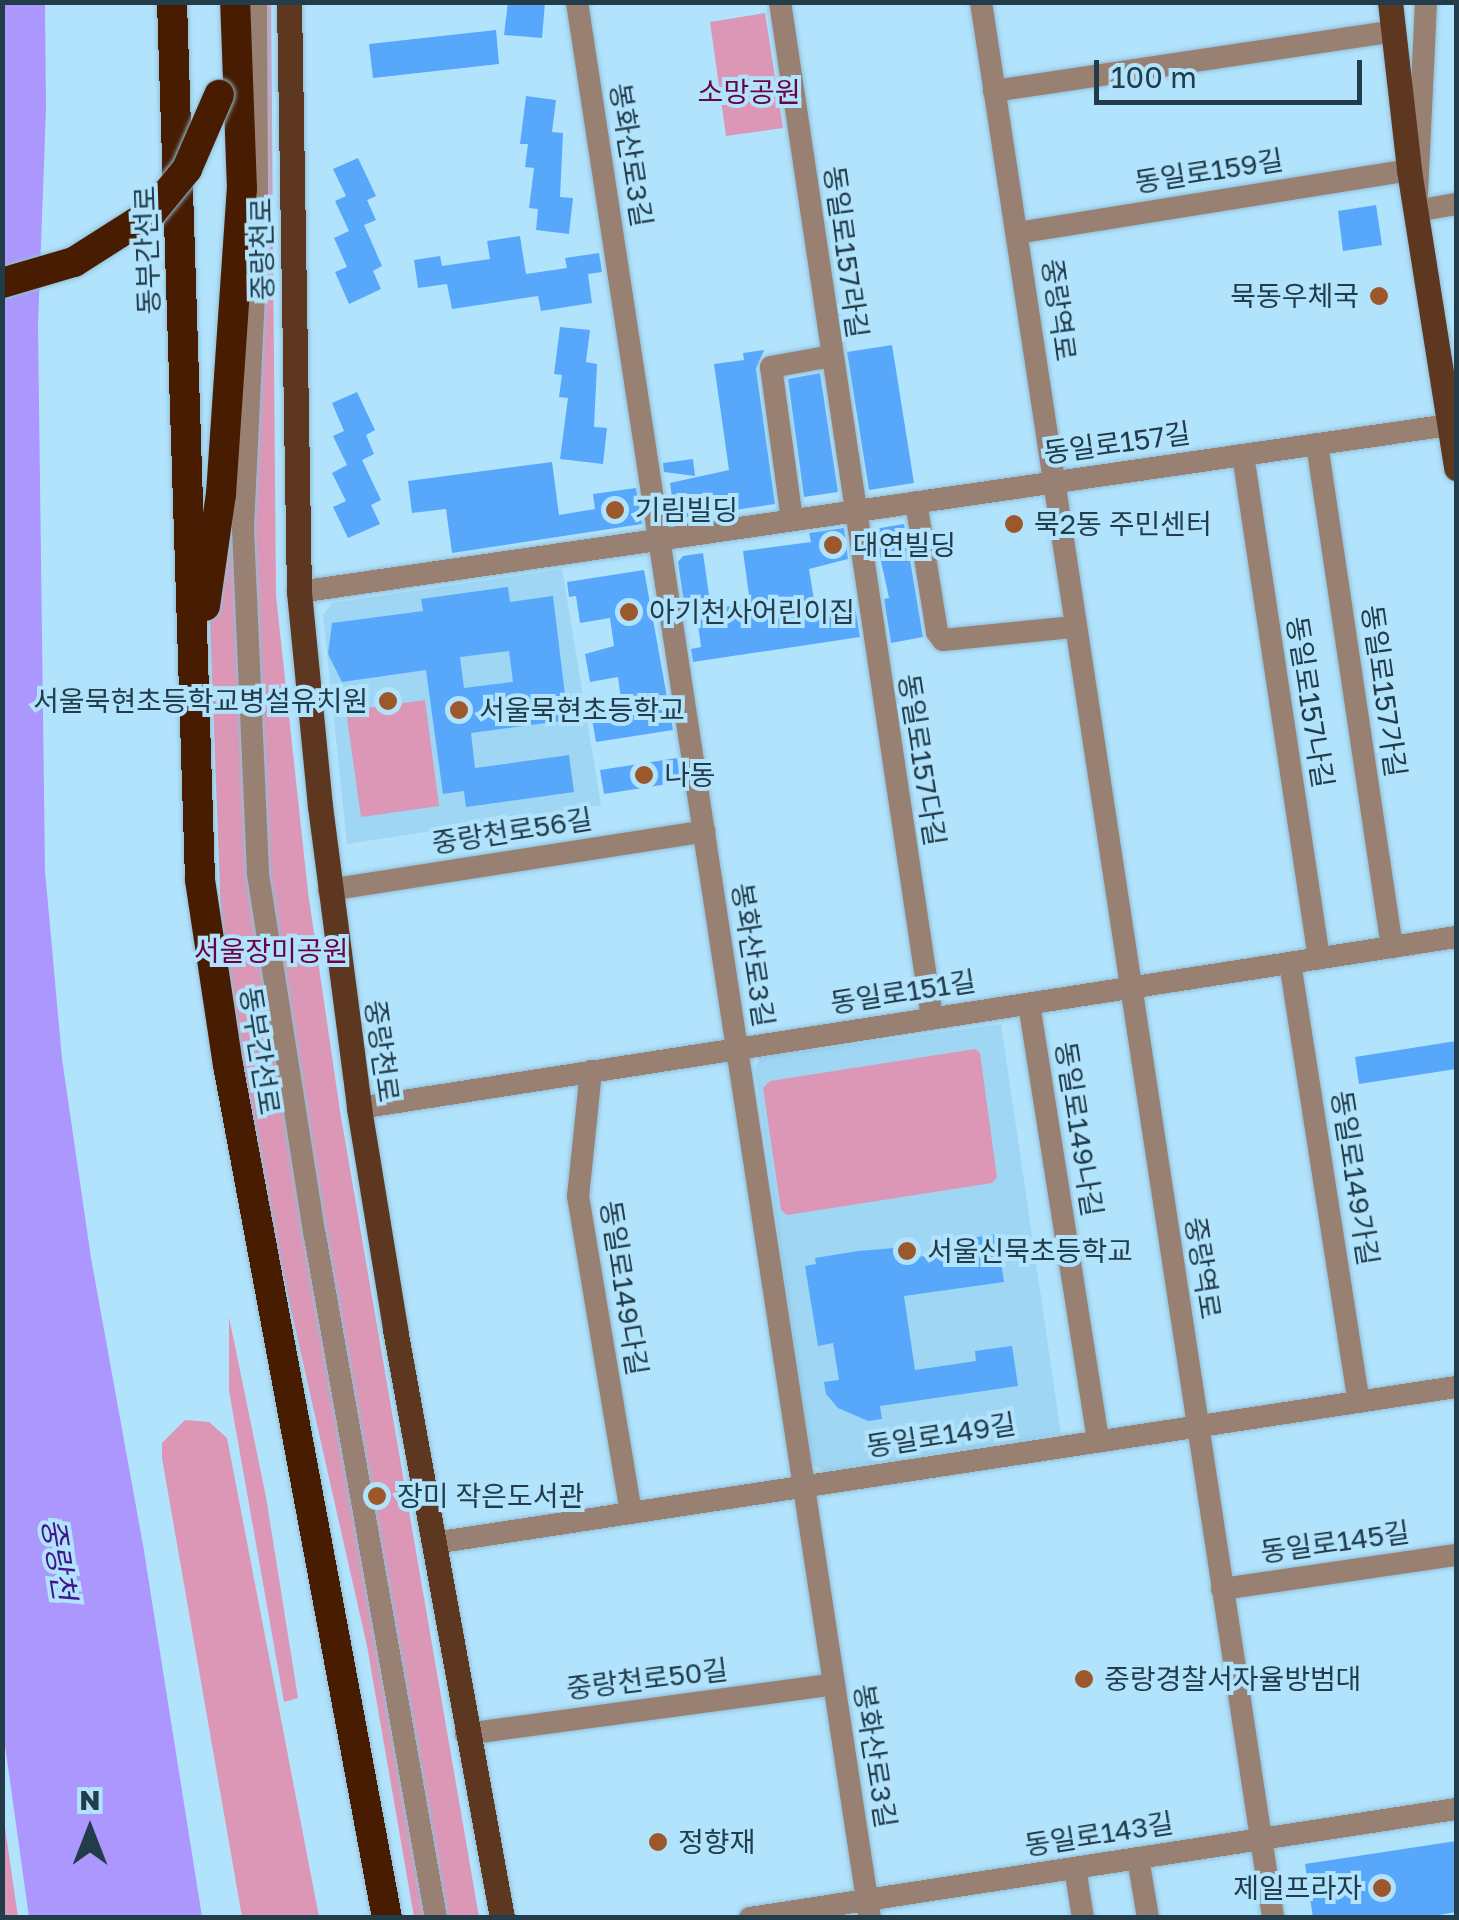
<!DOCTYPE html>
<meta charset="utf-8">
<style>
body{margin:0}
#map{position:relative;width:1459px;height:1920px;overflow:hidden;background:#b2e3fd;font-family:"Golos Text","Noto Sans KR",sans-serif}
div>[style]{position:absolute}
.built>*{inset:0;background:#9ed6f3}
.green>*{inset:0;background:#dc97b6}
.water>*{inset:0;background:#ab97fd}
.building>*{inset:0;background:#57a8fb}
.roads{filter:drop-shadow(0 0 2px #92bed5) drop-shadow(0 0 2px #92bed5)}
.minor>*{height:22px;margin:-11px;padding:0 11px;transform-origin:11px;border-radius:11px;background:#988073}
.major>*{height:25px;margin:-12.5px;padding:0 12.5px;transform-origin:12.5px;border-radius:12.5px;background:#5d371f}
.highway>*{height:30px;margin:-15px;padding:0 15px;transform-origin:15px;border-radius:15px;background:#481c00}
.bridges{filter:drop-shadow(0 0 2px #92bed5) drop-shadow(0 0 2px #92bed5)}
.highway-bridge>*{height:30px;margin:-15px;padding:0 15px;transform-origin:15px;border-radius:15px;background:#481c00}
.dots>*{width:28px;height:28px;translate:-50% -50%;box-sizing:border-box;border:5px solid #b2e3fd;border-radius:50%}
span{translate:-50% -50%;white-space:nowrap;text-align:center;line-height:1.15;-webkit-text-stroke:8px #b2e3fd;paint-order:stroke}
.park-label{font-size:28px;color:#6b0442}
.street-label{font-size:28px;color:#223c49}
.poi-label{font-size:28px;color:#223c49}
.right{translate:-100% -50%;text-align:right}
.left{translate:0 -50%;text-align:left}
.water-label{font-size:30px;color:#42148c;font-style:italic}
.frame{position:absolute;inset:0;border:5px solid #223c49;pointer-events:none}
.north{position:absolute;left:40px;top:1780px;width:100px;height:100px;-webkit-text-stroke:8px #b2e3fd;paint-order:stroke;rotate:0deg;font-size:28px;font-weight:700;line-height:40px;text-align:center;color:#223c49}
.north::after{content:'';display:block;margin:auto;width:35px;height:45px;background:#223c49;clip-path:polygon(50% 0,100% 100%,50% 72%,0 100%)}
.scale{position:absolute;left:1094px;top:60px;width:268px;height:45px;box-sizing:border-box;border:5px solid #223c49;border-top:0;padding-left:12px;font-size:30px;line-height:35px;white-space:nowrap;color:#223c49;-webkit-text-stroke:8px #b2e3fd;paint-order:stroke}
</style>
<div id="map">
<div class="built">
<i style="clip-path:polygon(562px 569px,601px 805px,347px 844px,323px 615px,332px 603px)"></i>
<i style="clip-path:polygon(1001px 1024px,1061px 1434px,824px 1471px,811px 1464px,755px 1068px,760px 1057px)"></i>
</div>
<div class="green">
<i style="clip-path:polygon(247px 3px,271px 3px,276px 596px,308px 892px,340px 1111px,479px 1917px,414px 1917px,367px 1646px,261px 1177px,221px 917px,210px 623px,227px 494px)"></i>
<i style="clip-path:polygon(765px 13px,783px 128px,726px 136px,710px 22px)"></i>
<i style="clip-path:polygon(425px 700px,439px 806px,361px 817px,346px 711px)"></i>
<i style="clip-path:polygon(975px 1049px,980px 1053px,997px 1178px,992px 1183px,787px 1215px,781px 1210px,763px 1088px,770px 1081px)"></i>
<i style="clip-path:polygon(229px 1317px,266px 1497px,298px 1698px,284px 1702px,229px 1391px)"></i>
<i style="clip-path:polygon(185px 1420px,209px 1422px,227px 1438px,319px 1917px,242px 1917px,162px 1458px,162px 1443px)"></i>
<i style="clip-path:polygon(3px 1814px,18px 1917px,3px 1917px)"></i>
</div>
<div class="water">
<i style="clip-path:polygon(2px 3px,45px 3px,46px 109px,38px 325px,45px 871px,62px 1059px,91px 1258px,143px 1545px,202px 1917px,29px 1917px,3px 1731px)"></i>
</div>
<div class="building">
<i style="clip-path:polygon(508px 2px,545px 2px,542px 38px,504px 35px)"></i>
<i style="clip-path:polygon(496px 30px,499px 64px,373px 78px,369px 44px)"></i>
<i style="clip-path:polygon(526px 96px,556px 100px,552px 132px,563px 133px,560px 197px,573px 198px,569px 234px,536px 230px,538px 209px,529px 208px,534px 168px,525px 167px,528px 144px,520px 144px)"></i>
<i style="clip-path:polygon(358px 158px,376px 196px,367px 200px,376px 220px,364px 225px,382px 266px,373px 271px,381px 289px,349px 304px,335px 272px,347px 267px,334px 238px,349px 231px,335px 201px,346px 196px,333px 169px)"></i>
<i style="clip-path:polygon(1376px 205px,1382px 245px,1343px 251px,1338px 211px)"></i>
<i style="clip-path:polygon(520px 236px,526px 274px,567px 268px,565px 258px,599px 253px,602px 272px,588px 274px,592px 303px,541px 311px,538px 296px,452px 309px,447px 284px,418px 288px,414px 260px,440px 256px,442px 266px,490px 259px,487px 241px)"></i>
<i style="clip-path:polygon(560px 327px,590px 330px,586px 362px,597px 364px,594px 427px,607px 428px,603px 464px,560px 459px,568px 398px,559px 397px,562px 375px,554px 374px)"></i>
<i style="clip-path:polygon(892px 345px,914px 483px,869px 490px,847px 352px)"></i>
<i style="clip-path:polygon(764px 350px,756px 369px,775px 504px,675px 519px,670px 483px,729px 470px,714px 364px,744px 360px,743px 353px)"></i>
<i style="clip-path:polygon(820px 373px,838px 492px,804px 497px,788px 379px)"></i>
<i style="clip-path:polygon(357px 392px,375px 430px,366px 435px,374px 454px,362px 460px,381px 500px,371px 505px,380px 524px,348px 538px,333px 507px,346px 501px,332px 473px,347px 465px,333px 436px,344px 431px,332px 403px)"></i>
<i style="clip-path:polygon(693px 459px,695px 476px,664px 472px,663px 463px)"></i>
<i style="clip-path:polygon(552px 462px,559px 515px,595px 509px,593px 494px,636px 488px,642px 524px,452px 553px,446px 509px,412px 513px,408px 481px)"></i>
<i style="clip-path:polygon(904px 524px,923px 637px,891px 643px,884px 599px,889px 598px,874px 529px)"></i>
<i style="clip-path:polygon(844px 528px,848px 559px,809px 569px,815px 606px,854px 600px,860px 637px,693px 662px,691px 649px,701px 647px,696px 609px,685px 610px,678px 562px,683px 556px,703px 553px,711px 609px,750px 603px,743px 551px,811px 542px,809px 533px)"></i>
<i style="clip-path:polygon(644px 570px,673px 730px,596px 742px,592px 719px,623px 714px,618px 677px,590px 682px,585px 654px,614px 646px,610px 618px,580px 623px,576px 596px,569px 597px,567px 582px)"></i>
<i style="clip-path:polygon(evenodd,508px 587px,510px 602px,553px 596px,568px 720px,471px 733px,475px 768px,569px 755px,574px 792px,466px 807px,464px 791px,443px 794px,426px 670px,342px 682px,328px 654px,332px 623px,423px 611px,421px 599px,508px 587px,509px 651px,513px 682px,464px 688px,460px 657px,509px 651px)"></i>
<i style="clip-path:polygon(677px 758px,681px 782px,604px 794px,600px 770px)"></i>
<i style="clip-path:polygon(1456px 1041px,1456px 1069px,1359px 1084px,1355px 1057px)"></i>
<i style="clip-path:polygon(997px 1234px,1004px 1282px,904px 1296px,915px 1370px,976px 1361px,975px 1351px,1012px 1346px,1018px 1386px,880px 1406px,882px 1419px,868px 1421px,838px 1408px,826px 1394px,824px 1382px,839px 1380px,833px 1343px,818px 1346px,805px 1266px,816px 1264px,815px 1258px,858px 1251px,895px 1248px,897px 1260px,961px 1251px,959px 1240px)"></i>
<i style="clip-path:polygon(1456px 1841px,1456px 1912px,1423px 1918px,1313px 1918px,1305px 1864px)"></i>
</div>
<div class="roads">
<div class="minor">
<i style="left:256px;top:2px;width:228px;rotate:89.7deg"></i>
<i style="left:257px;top:230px;width:299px;rotate:92.7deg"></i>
<i style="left:243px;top:529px;width:345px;rotate:87.5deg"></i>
<i style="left:258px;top:874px;width:366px;rotate:81.1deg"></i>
<i style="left:315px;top:1236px;width:693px;rotate:79.94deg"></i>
<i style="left:577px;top:2px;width:1938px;rotate:81.31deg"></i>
<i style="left:780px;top:2px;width:1027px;rotate:81.49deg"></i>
<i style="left:981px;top:2px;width:1938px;rotate:81.33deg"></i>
<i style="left:1426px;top:2px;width:209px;rotate:92.7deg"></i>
<i style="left:1416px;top:211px;width:41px;rotate:-9.9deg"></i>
<i style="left:994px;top:91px;width:404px;rotate:-8.5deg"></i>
<i style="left:1017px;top:233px;width:397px;rotate:-9.1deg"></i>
<i style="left:1317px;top:444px;width:509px;rotate:81.52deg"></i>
<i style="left:1243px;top:455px;width:509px;rotate:81.41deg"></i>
<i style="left:916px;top:502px;width:132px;rotate:80.8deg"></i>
<i style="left:937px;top:632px;width:10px;rotate:53deg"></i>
<i style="left:943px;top:640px;width:132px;rotate:-5.7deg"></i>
<i style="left:792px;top:520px;width:154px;rotate:-97.8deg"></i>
<i style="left:771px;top:367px;width:62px;rotate:-10.2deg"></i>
<i style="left:299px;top:592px;width:1163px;rotate:-8.26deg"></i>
<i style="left:329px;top:890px;width:380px;rotate:-8.9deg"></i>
<i style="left:1290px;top:963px;width:444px;rotate:81.1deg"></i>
<i style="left:1029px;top:1004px;width:443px;rotate:81deg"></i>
<i style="left:591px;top:1071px;width:126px;rotate:95.9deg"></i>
<i style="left:578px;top:1196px;width:321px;rotate:80.5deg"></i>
<i style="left:359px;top:1108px;width:1110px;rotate:-8.86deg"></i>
<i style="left:434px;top:1543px;width:1034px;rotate:-8.68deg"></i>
<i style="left:1222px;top:1589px;width:236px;rotate:-8.3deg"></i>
<i style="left:466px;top:1734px;width:371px;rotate:-7.7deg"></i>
<i style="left:1138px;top:1858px;width:61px;rotate:80.5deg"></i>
<i style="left:1075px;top:1868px;width:51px;rotate:80.9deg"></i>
<i style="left:750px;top:1918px;width:714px;rotate:-8.78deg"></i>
</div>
<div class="major">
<i style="left:289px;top:2px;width:590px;rotate:89.03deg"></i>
<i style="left:299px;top:592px;width:215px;rotate:84.4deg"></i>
<i style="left:320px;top:806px;width:305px;rotate:82.6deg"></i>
<i style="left:359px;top:1108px;width:224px;rotate:80.7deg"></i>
<i style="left:395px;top:1329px;width:599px;rotate:79.7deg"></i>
<i style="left:1390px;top:2px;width:169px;rotate:83.5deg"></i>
<i style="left:1409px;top:170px;width:302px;rotate:81deg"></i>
</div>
<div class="highway">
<i style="left:172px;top:2px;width:878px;rotate:88.17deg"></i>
<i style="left:200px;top:880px;width:187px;rotate:81.4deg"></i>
<i style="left:228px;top:1065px;width:868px;rotate:79.44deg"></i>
<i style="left:205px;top:606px;width:113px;rotate:-81.9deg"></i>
<i style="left:221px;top:494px;width:306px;rotate:-86.1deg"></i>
<i style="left:242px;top:189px;width:187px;rotate:-92.1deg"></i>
</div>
</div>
<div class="bridges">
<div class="highway-bridge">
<i style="left:2px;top:283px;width:75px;rotate:-16.3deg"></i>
<i style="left:74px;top:262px;width:91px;rotate:-32.5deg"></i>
<i style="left:151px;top:213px;width:57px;rotate:-50.7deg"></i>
<i style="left:187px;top:169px;width:81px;rotate:-66.6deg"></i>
</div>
</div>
<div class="dots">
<i style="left:1379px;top:296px;background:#9c582b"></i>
<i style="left:615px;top:510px;background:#9c582b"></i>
<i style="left:1014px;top:524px;background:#9c582b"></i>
<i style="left:833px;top:545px;background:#9c582b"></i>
<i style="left:629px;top:612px;background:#9c582b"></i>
<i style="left:388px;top:701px;background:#9c582b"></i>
<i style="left:459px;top:710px;background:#9c582b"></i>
<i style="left:644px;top:775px;background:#9c582b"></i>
<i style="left:907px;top:1251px;background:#9c582b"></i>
<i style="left:377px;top:1496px;background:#9c582b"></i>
<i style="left:1084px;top:1679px;background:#9c582b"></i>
<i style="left:658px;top:1842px;background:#9c582b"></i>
<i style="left:1382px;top:1888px;background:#9c582b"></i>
</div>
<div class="park-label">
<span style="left:749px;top:92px">소망공원</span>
<span style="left:271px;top:951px">서울장미공원</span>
</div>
<div class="street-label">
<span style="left:631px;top:155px;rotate:81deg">봉화산로3길</span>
<span style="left:1209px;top:171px;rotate:-9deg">동일로159길</span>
<span style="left:262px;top:249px;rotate:-91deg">중랑천로</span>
<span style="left:147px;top:250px;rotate:-92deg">동부간선로</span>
<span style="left:846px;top:252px;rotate:82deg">동일로157라길</span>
<span style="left:1059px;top:310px;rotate:82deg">중랑역로</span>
<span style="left:1117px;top:443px;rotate:-8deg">동일로157길</span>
<span style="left:1384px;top:691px;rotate:82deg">동일로157가길</span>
<span style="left:1310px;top:702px;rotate:81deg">동일로157나길</span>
<span style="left:922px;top:760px;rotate:81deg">동일로157다길</span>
<span style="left:512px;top:831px;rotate:-9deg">중랑천로56길</span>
<span style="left:753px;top:955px;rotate:81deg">봉화산로3길</span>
<span style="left:903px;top:992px;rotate:-9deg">동일로151길</span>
<span style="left:260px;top:1051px;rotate:81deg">동부간선로</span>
<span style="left:382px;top:1051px;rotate:82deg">중랑천로</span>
<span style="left:1079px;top:1129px;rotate:81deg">동일로149나길</span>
<span style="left:1355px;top:1178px;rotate:81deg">동일로149가길</span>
<span style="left:1203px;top:1268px;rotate:81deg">중랑역로</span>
<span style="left:624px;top:1288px;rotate:81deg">동일로149다길</span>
<span style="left:941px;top:1435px;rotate:-9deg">동일로149길</span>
<span style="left:1335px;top:1542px;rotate:-8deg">동일로145길</span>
<span style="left:647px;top:1679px;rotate:-7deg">중랑천로50길</span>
<span style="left:875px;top:1756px;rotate:81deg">봉화산로3길</span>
<span style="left:1099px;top:1834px;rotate:-9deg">동일로143길</span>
</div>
<div class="poi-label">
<span class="right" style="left:1359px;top:296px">묵동우체국</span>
<span class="left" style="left:635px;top:510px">기림빌딩</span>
<span class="left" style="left:1034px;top:524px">묵2동 주민센터</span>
<span class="left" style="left:853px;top:545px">대연빌딩</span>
<span class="left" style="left:649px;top:612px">아기천사어린이집</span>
<span class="right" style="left:368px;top:701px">서울묵현초등학교병설유치원</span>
<span class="left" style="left:479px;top:710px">서울묵현초등학교</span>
<span class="left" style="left:664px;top:775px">나동</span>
<span class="left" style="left:927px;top:1251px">서울신묵초등학교</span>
<span class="left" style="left:397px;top:1496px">장미 작은도서관</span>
<span class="left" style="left:1104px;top:1679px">중랑경찰서자율방범대</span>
<span class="left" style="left:678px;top:1842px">정향재</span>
<span class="right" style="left:1362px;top:1888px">제일프라자</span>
</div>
<div class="water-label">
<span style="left:59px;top:1559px;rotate:81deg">중랑천</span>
</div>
<div class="frame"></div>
<div class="north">N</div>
<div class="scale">100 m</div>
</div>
